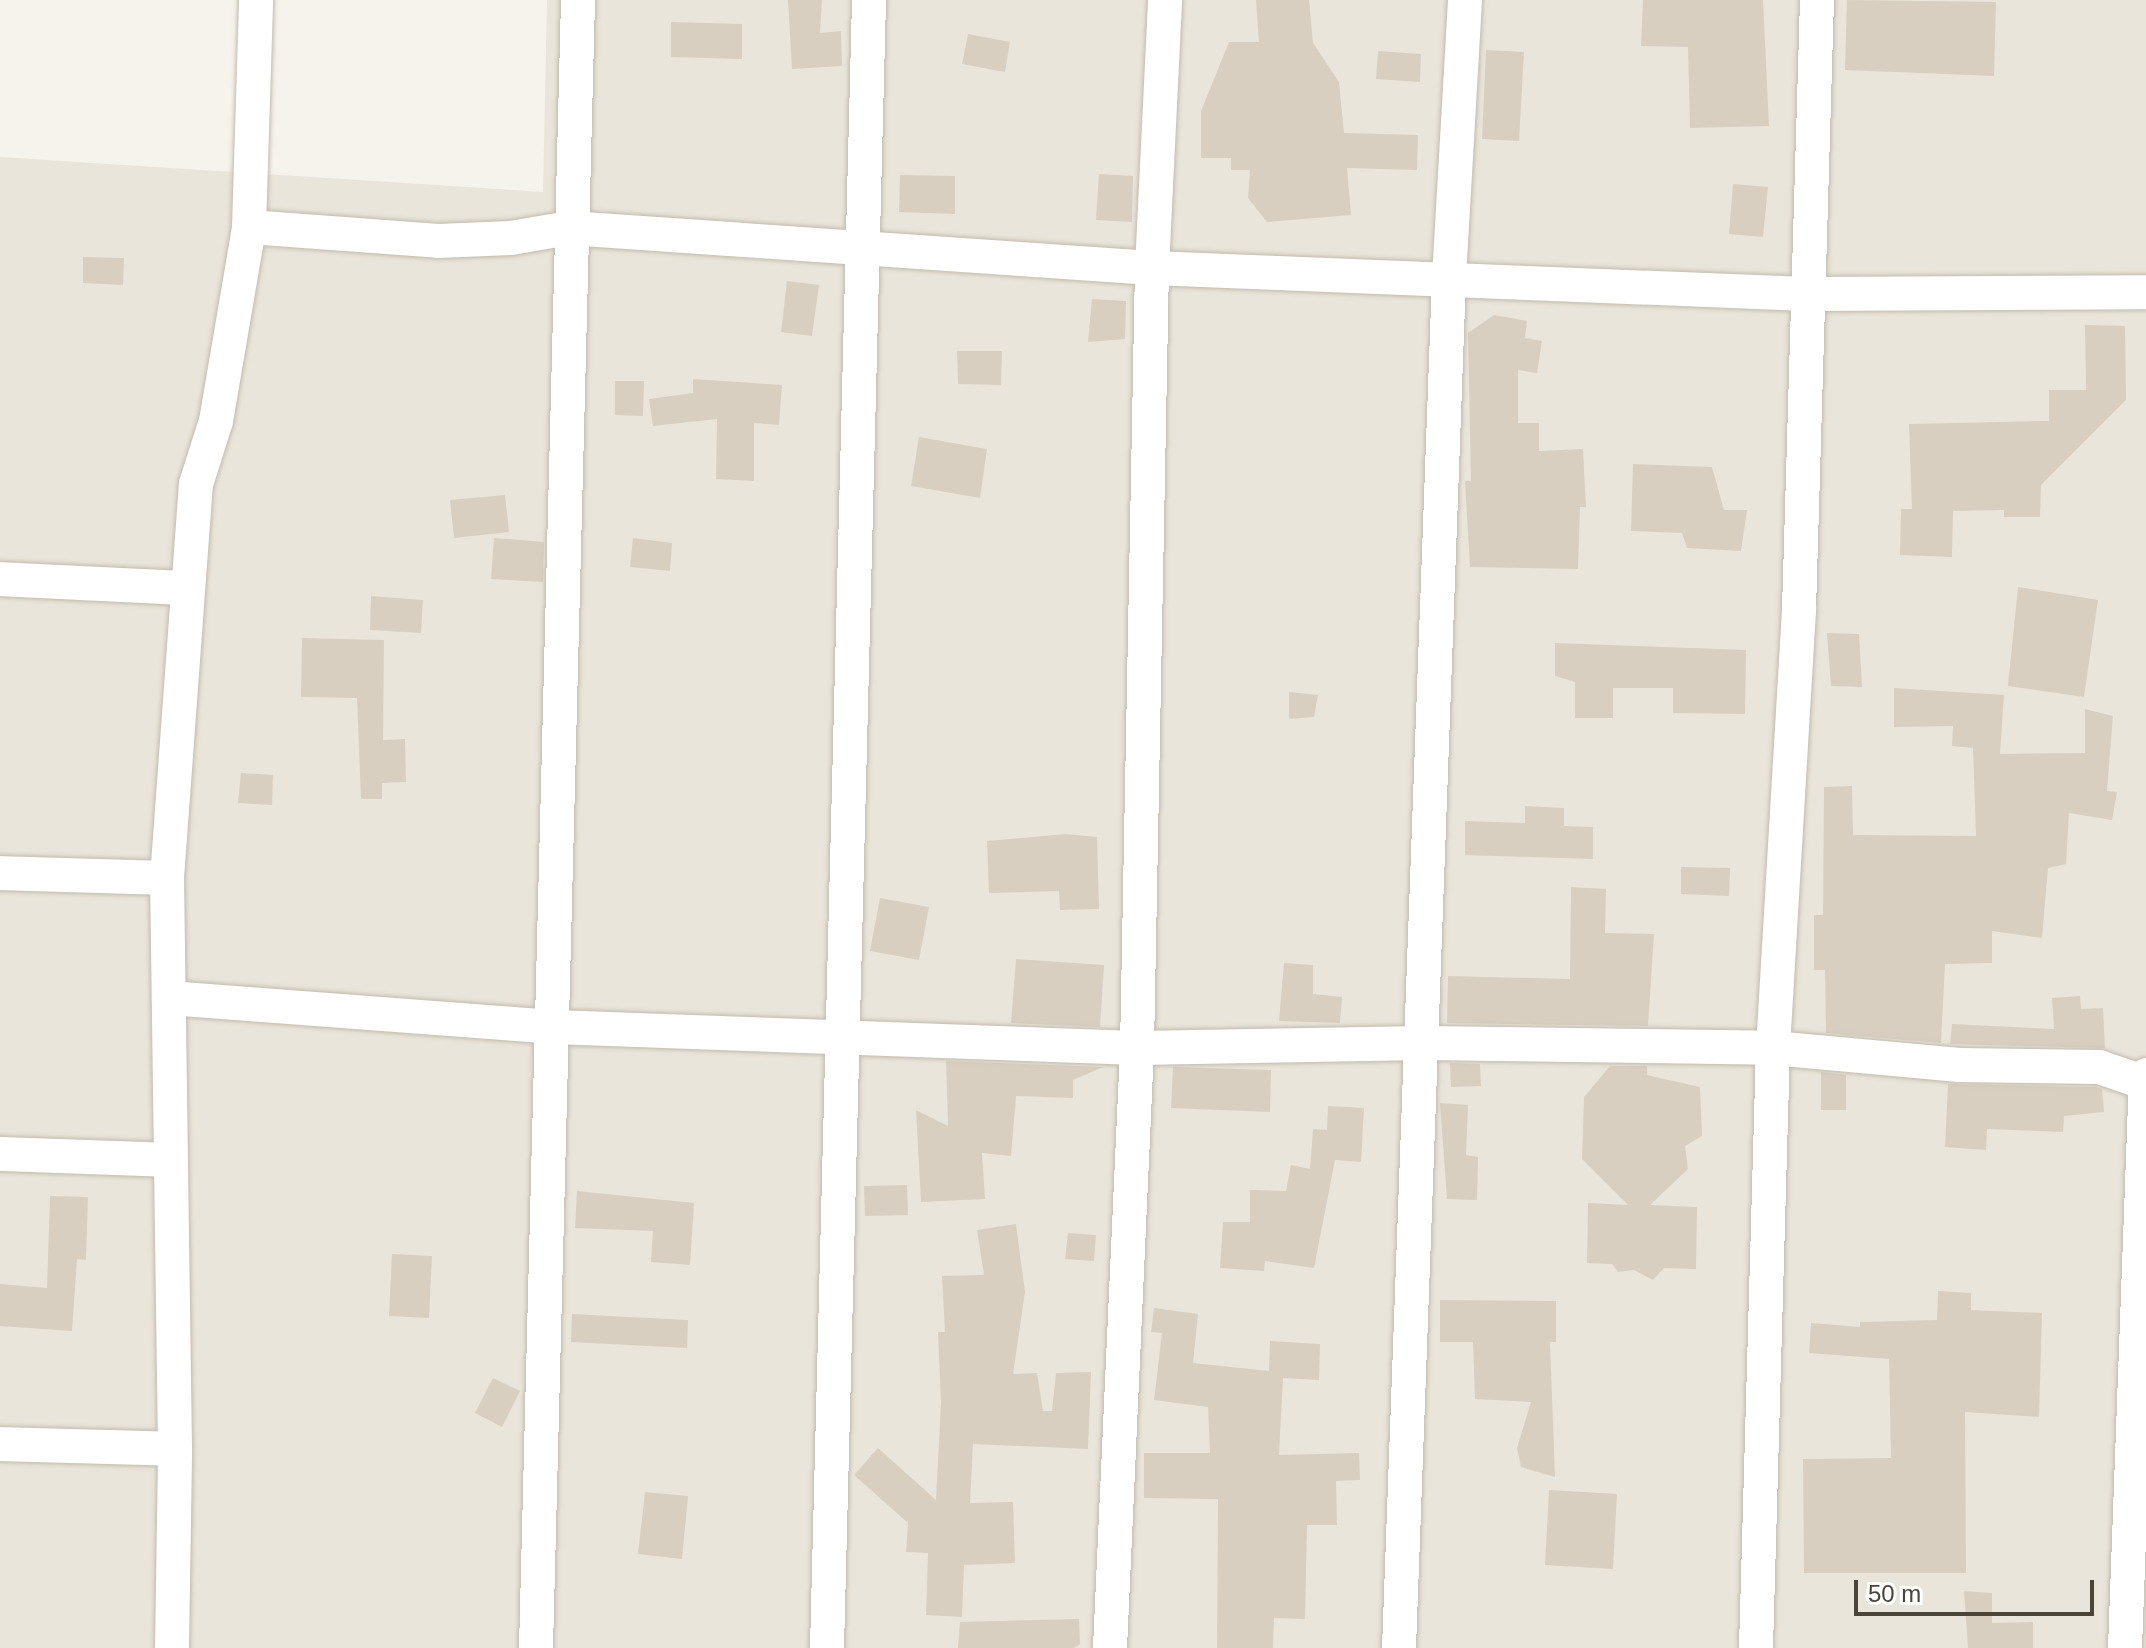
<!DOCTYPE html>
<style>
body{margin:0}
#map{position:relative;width:2146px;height:1648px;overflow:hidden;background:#f6f3ec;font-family:Helvetica,sans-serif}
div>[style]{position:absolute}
.residential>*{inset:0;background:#eae5da}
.building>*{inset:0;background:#d8cfc1}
.roads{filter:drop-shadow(0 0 2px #c2bbae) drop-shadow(0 0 2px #c2bbae)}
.street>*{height:34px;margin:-17px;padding:0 17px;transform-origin:17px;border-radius:17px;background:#fff}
span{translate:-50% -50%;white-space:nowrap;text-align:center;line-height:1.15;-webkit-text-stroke:6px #fff;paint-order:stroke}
.scale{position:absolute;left:1854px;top:1580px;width:240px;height:36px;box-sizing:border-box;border:4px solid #4b4439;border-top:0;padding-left:10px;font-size:24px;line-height:28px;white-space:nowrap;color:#4b4439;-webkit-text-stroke:6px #fff;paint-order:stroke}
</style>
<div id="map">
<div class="residential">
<i style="clip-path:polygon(547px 0,2146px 0,2146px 1648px,0 1648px,0 157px,543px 192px)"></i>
</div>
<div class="building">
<i style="clip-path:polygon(788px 0,822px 0,820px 33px,841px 31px,842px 66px,792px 69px)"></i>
<i style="clip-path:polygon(1256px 0,1309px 0,1313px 43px,1339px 82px,1344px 133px,1418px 135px,1417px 170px,1347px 168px,1351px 215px,1267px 222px,1248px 198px,1250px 170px,1231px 170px,1231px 158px,1201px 158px,1201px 111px,1229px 42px,1259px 42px)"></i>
<i style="clip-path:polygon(1643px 0,1763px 0,1769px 126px,1690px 128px,1688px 47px,1641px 46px)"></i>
<i style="clip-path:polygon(1847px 0,1996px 2px,1994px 76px,1845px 70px)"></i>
<i style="clip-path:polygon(671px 22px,742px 24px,742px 59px,671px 57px)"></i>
<i style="clip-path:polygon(968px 34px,1010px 42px,1005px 72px,962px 64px)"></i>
<i style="clip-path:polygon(1486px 50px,1524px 52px,1519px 141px,1482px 139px)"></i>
<i style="clip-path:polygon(1378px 51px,1421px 54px,1420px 82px,1376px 79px)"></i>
<i style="clip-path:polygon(1099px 174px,1133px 176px,1132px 222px,1096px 220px)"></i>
<i style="clip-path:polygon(900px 175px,955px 176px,955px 214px,899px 212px)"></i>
<i style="clip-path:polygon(1733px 184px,1768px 187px,1763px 237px,1729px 234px)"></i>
<i style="clip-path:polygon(83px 257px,124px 258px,123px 285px,83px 283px)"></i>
<i style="clip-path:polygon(787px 281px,819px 285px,812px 336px,781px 332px)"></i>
<i style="clip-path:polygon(1092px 299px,1126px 301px,1125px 339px,1088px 342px)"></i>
<i style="clip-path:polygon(1494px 315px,1527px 321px,1525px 338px,1542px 341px,1537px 373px,1518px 370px,1518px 423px,1539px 423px,1539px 451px,1583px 449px,1586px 507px,1580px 507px,1578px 569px,1470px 567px,1465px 481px,1471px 481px,1468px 333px)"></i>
<i style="clip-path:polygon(2085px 325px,2125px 326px,2126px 400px,2041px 485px,2040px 517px,2004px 517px,2004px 510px,1953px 511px,1952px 557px,1900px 555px,1901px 509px,1912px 509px,1909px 424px,2049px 421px,2049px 390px,2086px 390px)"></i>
<i style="clip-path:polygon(957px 351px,1002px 351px,1001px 385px,958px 384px)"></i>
<i style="clip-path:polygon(693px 379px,782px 385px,779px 425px,754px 423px,754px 481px,716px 479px,717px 419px,653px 426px,649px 399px,693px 393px)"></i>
<i style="clip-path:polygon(615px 381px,644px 381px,643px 416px,615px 415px)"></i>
<i style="clip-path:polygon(919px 437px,987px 449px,980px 498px,911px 486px)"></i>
<i style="clip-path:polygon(1633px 464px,1712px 467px,1724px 510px,1747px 510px,1741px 551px,1687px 548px,1682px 533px,1631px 531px)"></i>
<i style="clip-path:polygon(505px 495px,509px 532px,454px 538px,450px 500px)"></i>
<i style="clip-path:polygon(494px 538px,544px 542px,543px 582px,491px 579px)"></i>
<i style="clip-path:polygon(633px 538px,672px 543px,670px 571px,630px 567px)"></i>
<i style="clip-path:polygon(2018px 587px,2098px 600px,2084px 697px,2008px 686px)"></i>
<i style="clip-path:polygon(371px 596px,423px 600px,421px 633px,370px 630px)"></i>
<i style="clip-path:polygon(1827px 633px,1859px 634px,1862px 687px,1831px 686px)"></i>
<i style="clip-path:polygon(302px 638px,384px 640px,383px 740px,405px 739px,406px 782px,382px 783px,382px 799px,361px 799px,357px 698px,301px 697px)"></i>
<i style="clip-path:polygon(1555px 643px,1746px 650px,1745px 714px,1673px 713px,1673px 688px,1613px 688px,1613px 718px,1575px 718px,1575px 682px,1555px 676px)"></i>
<i style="clip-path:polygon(1894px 688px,2004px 695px,2000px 754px,2085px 753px,2085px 709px,2113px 716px,2107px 791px,2117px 792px,2112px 820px,2069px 813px,2066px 864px,2048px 868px,2042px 938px,1992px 931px,1992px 963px,1945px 964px,1941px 1043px,1826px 1033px,1825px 970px,1814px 970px,1814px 915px,1823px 915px,1824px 787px,1852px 786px,1853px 835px,1976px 836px,1973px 748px,1952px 746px,1953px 726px,1894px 727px)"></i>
<i style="clip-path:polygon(1289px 692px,1318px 695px,1314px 717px,1289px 719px)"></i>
<i style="clip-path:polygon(241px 773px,273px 775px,272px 805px,238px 803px)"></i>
<i style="clip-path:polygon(1525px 806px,1564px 808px,1564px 826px,1593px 827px,1593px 859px,1465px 855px,1465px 821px,1525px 823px)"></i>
<i style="clip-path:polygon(1065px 834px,1097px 837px,1099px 909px,1060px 910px,1059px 891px,989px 893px,987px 841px)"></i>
<i style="clip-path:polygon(1681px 867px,1730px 868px,1729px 896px,1681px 894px)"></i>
<i style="clip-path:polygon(1571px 887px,1606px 889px,1605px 933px,1654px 934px,1648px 1026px,1447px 1023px,1448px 976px,1570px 979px)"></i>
<i style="clip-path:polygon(880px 898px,929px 907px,919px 960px,870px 951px)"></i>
<i style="clip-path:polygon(1016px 959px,1104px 965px,1100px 1027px,1011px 1023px)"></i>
<i style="clip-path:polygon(1284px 963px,1313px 965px,1313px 994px,1342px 997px,1340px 1023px,1279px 1021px)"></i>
<i style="clip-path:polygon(2080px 996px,2081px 1009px,2103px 1008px,2105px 1048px,1950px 1044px,1952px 1024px,2054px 1029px,2052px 998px)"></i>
<i style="clip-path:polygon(946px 1061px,1103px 1067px,1073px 1080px,1073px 1098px,1016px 1096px,1011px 1156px,982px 1153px,985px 1199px,921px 1202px,916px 1110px,948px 1126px)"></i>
<i style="clip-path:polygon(1450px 1063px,1480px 1064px,1481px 1086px,1451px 1087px)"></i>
<i style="clip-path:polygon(1610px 1066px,1647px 1066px,1647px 1075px,1700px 1087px,1702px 1136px,1685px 1146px,1688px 1169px,1650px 1205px,1697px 1207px,1696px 1269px,1664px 1268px,1653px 1280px,1634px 1270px,1618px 1272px,1612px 1264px,1587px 1263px,1588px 1203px,1628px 1205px,1582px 1159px,1584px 1097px)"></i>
<i style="clip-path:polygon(1173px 1067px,1271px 1070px,1270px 1112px,1171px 1108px)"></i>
<i style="clip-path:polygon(1821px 1072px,1846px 1075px,1846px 1110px,1821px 1110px)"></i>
<i style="clip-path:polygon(1948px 1084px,2096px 1087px,2102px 1089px,2104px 1112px,2064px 1116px,2063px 1132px,1987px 1129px,1986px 1150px,1945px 1147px)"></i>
<i style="clip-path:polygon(1440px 1103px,1468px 1105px,1466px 1155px,1478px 1157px,1477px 1200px,1447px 1199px)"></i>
<i style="clip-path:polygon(1328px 1106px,1364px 1108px,1361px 1162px,1335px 1160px,1314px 1268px,1265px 1261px,1264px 1271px,1220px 1268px,1223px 1222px,1250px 1222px,1250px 1190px,1286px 1191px,1291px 1165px,1310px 1169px,1313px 1129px,1327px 1130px)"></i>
<i style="clip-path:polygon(907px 1185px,908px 1215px,865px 1216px,864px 1186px)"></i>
<i style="clip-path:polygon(577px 1191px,694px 1203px,690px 1265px,651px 1262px,653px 1231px,575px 1228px)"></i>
<i style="clip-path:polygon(50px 1196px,88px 1197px,86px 1260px,77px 1259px,72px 1331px,0 1326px,0 1284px,47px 1288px)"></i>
<i style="clip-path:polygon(1016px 1224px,1025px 1292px,1013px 1374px,1037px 1373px,1043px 1411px,1052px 1411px,1056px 1373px,1091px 1372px,1088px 1449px,973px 1444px,970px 1503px,1013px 1502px,1015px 1563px,964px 1565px,962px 1617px,926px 1615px,928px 1553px,906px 1552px,908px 1523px,854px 1475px,878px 1448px,936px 1500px,941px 1403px,938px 1332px,945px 1332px,942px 1276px,984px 1275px,977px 1230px)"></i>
<i style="clip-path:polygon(1068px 1233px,1096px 1235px,1094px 1261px,1065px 1259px)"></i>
<i style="clip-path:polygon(392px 1254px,432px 1256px,429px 1318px,389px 1316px)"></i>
<i style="clip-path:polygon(1938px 1291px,1971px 1293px,1971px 1310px,2042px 1313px,2039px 1417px,1965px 1412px,1966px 1573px,1804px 1573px,1803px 1459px,1891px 1458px,1889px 1359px,1809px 1353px,1811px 1323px,1860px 1327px,1860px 1322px,1937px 1320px)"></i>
<i style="clip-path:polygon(1440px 1300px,1556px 1301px,1556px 1342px,1550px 1342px,1555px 1477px,1521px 1467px,1517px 1448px,1531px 1402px,1475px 1399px,1473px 1342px,1440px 1342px)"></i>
<i style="clip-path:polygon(1154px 1308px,1198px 1314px,1193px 1363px,1269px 1371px,1270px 1341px,1320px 1344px,1319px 1380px,1283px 1378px,1279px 1455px,1359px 1453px,1360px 1480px,1336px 1481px,1337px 1525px,1307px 1525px,1305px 1619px,1274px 1618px,1273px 1648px,1217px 1648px,1218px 1499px,1144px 1498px,1144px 1453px,1210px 1453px,1208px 1407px,1154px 1400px,1162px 1333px,1151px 1332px)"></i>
<i style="clip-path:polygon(572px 1314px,688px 1320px,687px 1348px,571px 1342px)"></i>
<i style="clip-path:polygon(493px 1378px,520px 1391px,502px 1427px,475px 1413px)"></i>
<i style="clip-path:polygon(1549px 1490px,1617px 1494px,1613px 1569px,1545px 1565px)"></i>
<i style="clip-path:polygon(645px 1492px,688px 1496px,682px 1559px,638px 1554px)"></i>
<i style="clip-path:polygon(1964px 1591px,1992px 1593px,1992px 1623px,2033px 1622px,2033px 1648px,1968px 1648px)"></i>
<i style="clip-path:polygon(1079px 1619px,1080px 1644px,1074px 1648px,958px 1648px,960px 1622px)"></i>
</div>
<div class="roads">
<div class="street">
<i style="left:249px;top:227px;width:227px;rotate:-88.2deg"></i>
<i style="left:0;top:579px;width:187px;rotate:2.8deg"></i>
<i style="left:0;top:873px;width:167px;rotate:1.7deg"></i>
<i style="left:169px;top:998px;width:385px;rotate:4.3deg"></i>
<i style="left:553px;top:1027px;width:584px;rotate:2.06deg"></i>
<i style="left:1137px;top:1048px;width:287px;rotate:-1deg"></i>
<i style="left:1424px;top:1043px;width:349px;rotate:0.8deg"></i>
<i style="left:1773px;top:1048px;width:187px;rotate:5.2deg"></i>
<i style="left:1959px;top:1065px;width:140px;rotate:0.8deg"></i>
<i style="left:2099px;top:1067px;width:50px;rotate:18.8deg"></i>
<i style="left:0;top:1154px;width:169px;rotate:2deg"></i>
<i style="left:0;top:1444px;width:175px;rotate:1.6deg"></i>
<i style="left:172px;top:1648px;width:199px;rotate:-89.1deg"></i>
<i style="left:175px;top:1449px;width:571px;rotate:-90.8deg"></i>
<i style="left:167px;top:878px;width:395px;rotate:-85.8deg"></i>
<i style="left:196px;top:484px;width:66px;rotate:-72.4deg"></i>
<i style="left:216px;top:421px;width:197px;rotate:-80.3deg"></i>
<i style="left:249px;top:227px;width:190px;rotate:4.2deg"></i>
<i style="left:438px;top:241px;width:73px;rotate:-2.4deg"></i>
<i style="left:511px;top:238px;width:59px;rotate:-9.8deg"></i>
<i style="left:569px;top:228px;width:584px;rotate:3.92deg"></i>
<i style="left:1152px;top:268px;width:655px;rotate:2.28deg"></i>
<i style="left:1806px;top:294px;width:340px;rotate:-0.3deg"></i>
<i style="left:536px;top:1648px;width:1649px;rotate:-88.54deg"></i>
<i style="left:827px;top:1648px;width:1649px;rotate:-88.54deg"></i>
<i style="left:1110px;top:1648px;width:601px;rotate:-87.42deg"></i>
<i style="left:1137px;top:1048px;width:780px;rotate:-88.9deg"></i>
<i style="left:1152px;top:268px;width:268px;rotate:-87.2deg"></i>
<i style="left:1399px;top:1648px;width:1371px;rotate:-87.91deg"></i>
<i style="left:1449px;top:278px;width:278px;rotate:-86.7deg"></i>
<i style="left:1756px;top:1648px;width:600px;rotate:-88.38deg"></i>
<i style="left:1773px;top:1048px;width:439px;rotate:-86.6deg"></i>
<i style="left:1799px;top:610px;width:610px;rotate:-88.31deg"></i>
<i style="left:2125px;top:1648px;width:573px;rotate:-87.9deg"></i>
</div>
</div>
<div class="scale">50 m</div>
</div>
